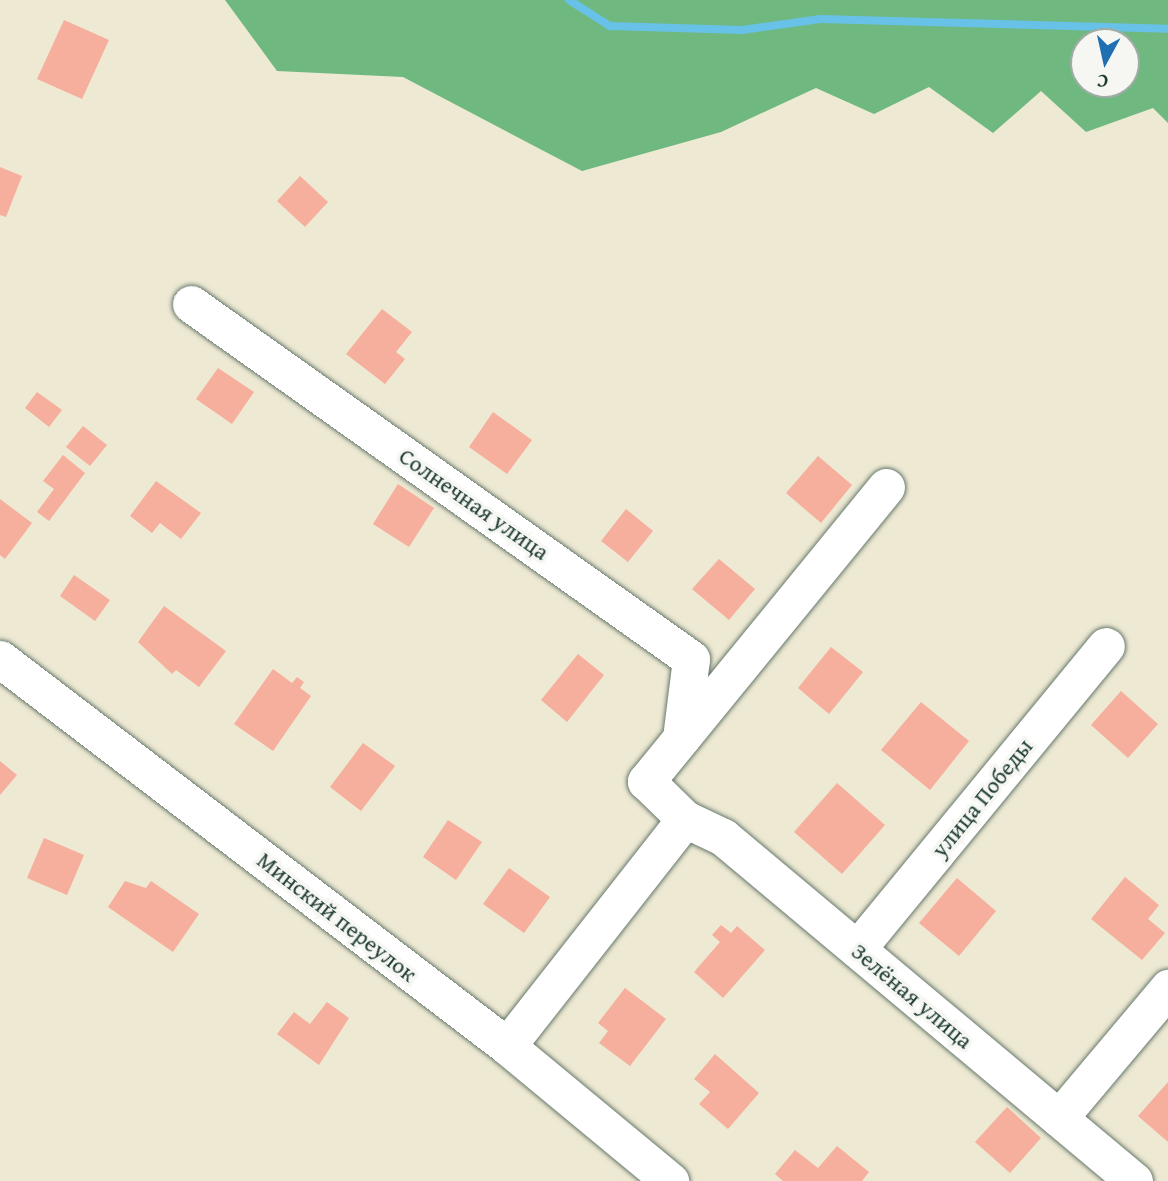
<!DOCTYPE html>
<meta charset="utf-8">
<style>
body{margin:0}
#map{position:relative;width:1168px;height:1181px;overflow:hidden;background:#ede9d3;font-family:"Gentium Book Plus",serif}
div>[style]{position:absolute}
.forest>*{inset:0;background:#6fb980}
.stream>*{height:8px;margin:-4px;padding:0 4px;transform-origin:4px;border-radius:4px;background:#68c1e6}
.building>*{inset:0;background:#f6af9d}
.roads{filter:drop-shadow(0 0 2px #67796c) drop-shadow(0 0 2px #67796c)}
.minor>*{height:37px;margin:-18.5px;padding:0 18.5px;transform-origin:18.5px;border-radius:18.5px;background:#fff}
span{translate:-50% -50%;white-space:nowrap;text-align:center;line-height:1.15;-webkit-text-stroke:7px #f6f6f2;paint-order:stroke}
.street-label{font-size:23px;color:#1f3d34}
.north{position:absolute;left:1070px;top:28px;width:70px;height:70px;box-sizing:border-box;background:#f6f6f2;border:2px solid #a0aca6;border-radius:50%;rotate:188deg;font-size:19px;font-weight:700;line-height:28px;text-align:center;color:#1f3d34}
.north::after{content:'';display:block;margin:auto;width:24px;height:32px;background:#1f6fb2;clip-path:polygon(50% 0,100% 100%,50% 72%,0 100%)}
</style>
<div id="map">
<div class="forest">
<i style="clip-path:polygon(evenodd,225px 0,1168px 0,1168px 123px,1153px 108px,1086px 132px,1041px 91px,993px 133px,929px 87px,874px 114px,816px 88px,721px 132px,582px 171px,403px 77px,277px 71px,225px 0,1084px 42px,1126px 42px,1126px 84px,1084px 84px,1084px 42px)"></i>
</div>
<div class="stream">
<i style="left:569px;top:0;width:49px;rotate:32.4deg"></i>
<i style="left:610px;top:26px;width:132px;rotate:1.7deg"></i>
<i style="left:742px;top:30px;width:79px;rotate:-8deg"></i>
<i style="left:820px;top:19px;width:348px;rotate:1.6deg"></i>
</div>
<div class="building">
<i style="clip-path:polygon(64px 20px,109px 40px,82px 99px,37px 79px)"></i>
<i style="clip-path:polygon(0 167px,22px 176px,6px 217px,0 215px)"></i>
<i style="clip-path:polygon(300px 176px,328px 202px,305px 227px,277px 201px)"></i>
<i style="clip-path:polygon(382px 309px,412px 332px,396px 352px,405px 359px,385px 384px,346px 354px)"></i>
<i style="clip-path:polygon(218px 368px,254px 392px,232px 424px,196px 399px)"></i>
<i style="clip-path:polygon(37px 392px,62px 410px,49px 427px,25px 408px)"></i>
<i style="clip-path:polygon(493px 412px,532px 440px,507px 474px,469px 447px)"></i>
<i style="clip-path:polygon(83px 426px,107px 445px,90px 466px,66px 447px)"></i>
<i style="clip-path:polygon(63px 455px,85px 473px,49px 521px,37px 512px,54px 489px,43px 481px)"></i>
<i style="clip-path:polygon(818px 456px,852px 485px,821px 523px,786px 493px)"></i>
<i style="clip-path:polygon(156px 481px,201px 513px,181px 539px,160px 523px,152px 533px,130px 516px)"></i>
<i style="clip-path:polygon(398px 484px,434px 508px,409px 547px,373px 524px)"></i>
<i style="clip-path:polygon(0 499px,32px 523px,5px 559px,0 555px)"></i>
<i style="clip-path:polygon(626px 509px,653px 531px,628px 562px,601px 541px)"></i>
<i style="clip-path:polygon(719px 559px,755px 589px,729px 620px,692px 589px)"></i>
<i style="clip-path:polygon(74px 575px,110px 600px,95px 621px,60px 596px)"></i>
<i style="clip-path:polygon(164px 606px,226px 651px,199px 687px,176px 670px,172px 674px,138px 642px)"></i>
<i style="clip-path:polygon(831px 647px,863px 672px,829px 714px,798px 688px)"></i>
<i style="clip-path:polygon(578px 654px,604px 675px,567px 722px,541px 700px)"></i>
<i style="clip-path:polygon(273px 669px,292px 683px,297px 677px,304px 682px,300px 688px,311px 696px,273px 751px,234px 724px)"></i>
<i style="clip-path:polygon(1121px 691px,1158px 724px,1128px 758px,1091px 725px)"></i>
<i style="clip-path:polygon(921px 702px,969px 741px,930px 790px,881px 750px)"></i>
<i style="clip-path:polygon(363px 743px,395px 766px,361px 811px,330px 787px)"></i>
<i style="clip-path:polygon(0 761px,17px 775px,0 795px)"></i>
<i style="clip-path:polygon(837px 783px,885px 825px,842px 874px,794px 832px)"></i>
<i style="clip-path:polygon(448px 820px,482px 842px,456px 880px,423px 857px)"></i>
<i style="clip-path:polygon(44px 838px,84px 855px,67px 895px,27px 878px)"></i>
<i style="clip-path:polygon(509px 868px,550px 897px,524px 933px,483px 904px)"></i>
<i style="clip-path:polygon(1125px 877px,1159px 905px,1148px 919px,1165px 933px,1142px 960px,1091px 919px)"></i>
<i style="clip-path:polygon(957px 878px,996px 911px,959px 956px,919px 923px)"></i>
<i style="clip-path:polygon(125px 881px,146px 888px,151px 881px,199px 914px,173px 952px,108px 907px)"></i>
<i style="clip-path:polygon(721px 925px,731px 933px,737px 926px,765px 950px,723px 998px,694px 972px,720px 942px,712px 935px)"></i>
<i style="clip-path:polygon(625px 988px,666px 1019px,630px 1066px,599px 1043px,608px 1031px,598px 1023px)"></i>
<i style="clip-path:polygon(327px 1002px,349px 1018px,319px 1065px,277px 1034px,294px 1012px,310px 1024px)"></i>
<i style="clip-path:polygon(715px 1054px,759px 1093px,728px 1129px,699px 1104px,710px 1092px,694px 1079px)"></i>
<i style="clip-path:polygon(1168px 1082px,1168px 1142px,1138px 1116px)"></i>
<i style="clip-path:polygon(1007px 1107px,1041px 1138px,1010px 1173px,975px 1142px)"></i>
<i style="clip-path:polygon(837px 1146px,869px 1172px,862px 1181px,783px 1181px,775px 1174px,795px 1150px,818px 1168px)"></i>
</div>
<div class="roads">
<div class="minor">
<i style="left:191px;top:304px;width:613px;rotate:35.37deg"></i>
<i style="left:691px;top:659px;width:80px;rotate:97.2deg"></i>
<i style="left:886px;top:487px;width:380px;rotate:129.2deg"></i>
<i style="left:646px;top:781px;width:54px;rotate:44.3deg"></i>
<i style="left:685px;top:819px;width:42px;rotate:25.3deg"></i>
<i style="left:723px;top:837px;width:536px;rotate:39.93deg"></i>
<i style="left:0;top:659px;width:638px;rotate:37.35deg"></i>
<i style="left:507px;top:1046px;width:212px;rotate:39.6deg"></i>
<i style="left:857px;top:949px;width:392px;rotate:-50.6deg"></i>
<i style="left:507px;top:1046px;width:288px;rotate:-51.9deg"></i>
<i style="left:1059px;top:1118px;width:170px;rotate:-50deg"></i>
</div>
</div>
<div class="street-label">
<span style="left:474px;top:504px;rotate:35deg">Солнечная улица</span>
<span style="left:982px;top:798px;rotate:-51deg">улица Победы</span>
<span style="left:337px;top:917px;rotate:38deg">Минский переулок</span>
<span style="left:912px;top:996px;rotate:40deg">Зелёная улица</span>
</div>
<div class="north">С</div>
</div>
